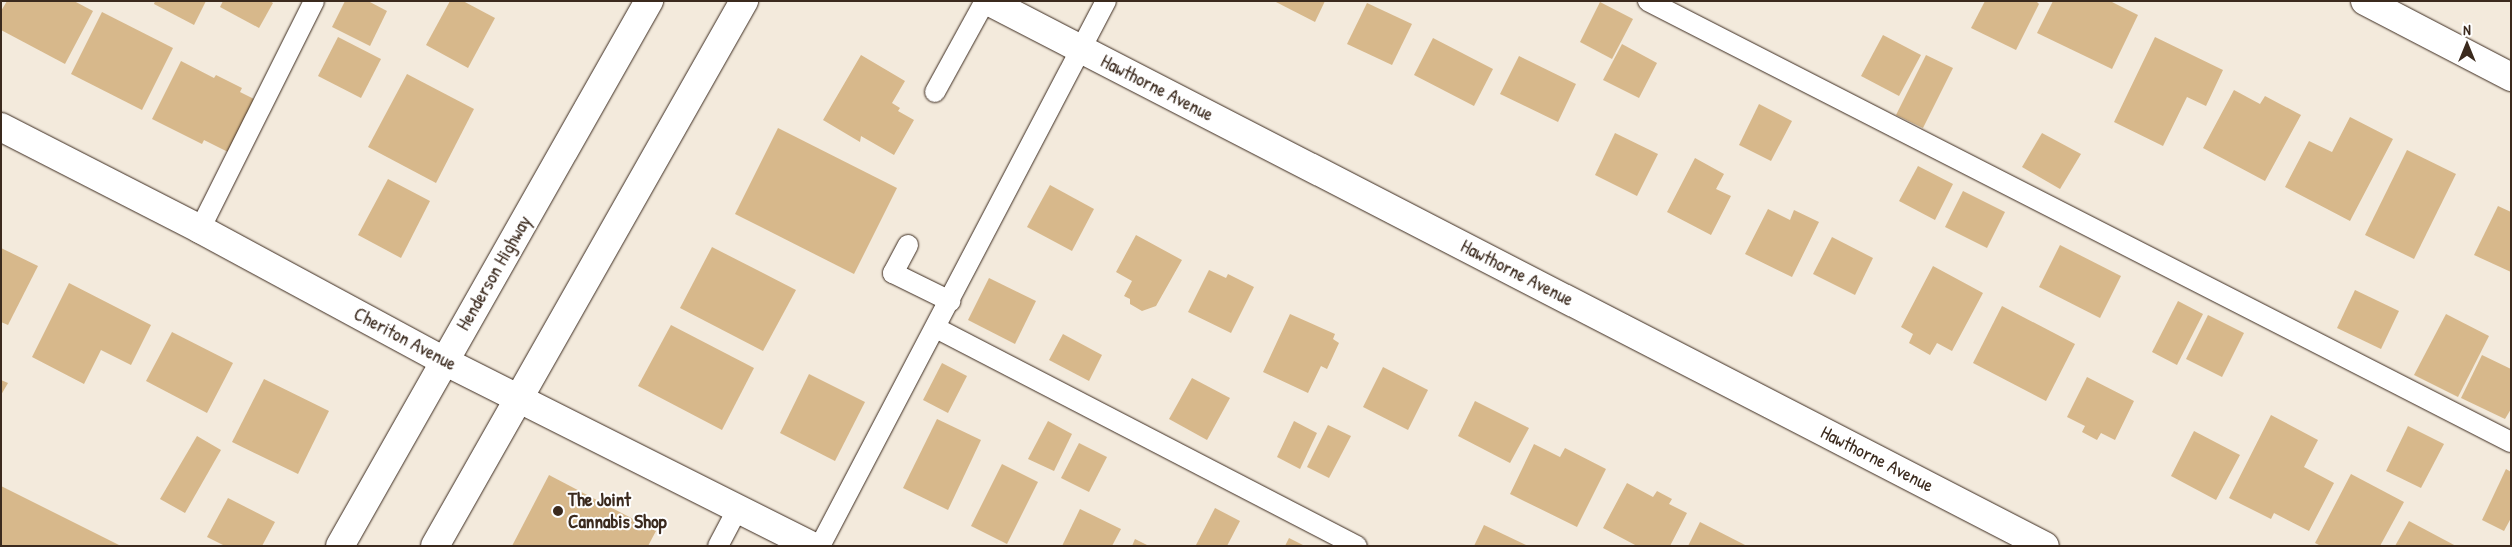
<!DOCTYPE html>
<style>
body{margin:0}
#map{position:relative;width:2512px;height:547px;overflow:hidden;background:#f3eadc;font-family:"Patrick Hand",sans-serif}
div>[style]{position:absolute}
.building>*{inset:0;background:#d7b88b}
.roads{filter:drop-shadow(0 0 1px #3b2a1e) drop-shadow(0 0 1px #3b2a1e)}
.lane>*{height:20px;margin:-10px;padding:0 10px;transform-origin:10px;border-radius:10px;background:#fff}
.street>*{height:28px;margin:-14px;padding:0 14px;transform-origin:14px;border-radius:14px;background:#fff}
.secondary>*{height:28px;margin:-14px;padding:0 14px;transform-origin:14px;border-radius:14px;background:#fff}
.dots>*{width:14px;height:14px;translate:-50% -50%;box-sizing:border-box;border:2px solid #fff;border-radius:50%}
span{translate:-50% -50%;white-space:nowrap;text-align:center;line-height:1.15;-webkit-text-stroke:4px #fff;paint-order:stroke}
.street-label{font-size:19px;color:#3b2a1e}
.poi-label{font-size:19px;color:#3b2a1e;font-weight:700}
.left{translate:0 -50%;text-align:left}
.frame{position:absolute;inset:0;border:2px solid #3b2a1e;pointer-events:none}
.north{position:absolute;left:2442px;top:20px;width:50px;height:50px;-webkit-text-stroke:4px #fff;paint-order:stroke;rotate:0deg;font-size:14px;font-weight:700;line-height:20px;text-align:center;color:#3b2a1e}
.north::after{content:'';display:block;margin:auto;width:18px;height:22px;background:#3b2a1e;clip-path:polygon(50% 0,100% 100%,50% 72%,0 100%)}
</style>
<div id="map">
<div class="building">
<i style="clip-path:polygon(7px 1px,74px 1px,93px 11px,65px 64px,1px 30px,1px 11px)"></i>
<i style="clip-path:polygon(155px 1px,206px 1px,194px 25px,154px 4px)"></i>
<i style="clip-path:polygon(223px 1px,270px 1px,273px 3px,259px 28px,220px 7px)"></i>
<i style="clip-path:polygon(345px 1px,368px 1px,387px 11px,370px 46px,332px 27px)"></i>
<i style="clip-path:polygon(450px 1px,463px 1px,495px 18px,468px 68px,426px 45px)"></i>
<i style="clip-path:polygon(1274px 1px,1325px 1px,1315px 22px)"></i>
<i style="clip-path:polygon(1985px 1px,2036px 1px,2039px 4px,2016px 50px,1971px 28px)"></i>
<i style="clip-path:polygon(2053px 1px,2110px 1px,2138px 15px,2112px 69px,2037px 33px)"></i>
<i style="clip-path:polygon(1600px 2px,1633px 19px,1612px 59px,1580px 42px)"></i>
<i style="clip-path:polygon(1367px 3px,1412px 24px,1392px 65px,1347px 44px)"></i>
<i style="clip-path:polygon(102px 12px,173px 48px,142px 110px,71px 74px)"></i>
<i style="clip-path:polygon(1883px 35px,1921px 55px,1899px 96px,1861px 76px)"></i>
<i style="clip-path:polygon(338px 37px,381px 59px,361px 98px,318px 76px)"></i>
<i style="clip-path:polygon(2155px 37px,2223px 70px,2206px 106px,2187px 97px,2163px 146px,2114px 122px)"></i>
<i style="clip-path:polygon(1433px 38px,1493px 69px,1474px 106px,1414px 75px)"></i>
<i style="clip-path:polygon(1622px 44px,1657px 63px,1639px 98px,1603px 80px)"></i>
<i style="clip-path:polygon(861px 55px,905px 81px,892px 103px,900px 108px,898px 111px,914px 120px,894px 155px,861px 136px,860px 142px,823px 120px)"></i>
<i style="clip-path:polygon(1926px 55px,1953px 68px,1923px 128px,1896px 115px)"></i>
<i style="clip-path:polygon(1519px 56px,1576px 84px,1558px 122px,1500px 94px)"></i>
<i style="clip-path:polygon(181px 61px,214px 78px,216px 75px,242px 88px,240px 92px,256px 100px,230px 153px,204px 140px,202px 144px,152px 119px)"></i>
<i style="clip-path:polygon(407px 74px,474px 109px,436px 183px,368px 147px)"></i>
<i style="clip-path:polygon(2234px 90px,2260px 104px,2265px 96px,2301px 115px,2265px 181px,2203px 148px)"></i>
<i style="clip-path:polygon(1759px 104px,1792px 121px,1771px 161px,1739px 145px)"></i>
<i style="clip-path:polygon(2350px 117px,2393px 139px,2350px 221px,2285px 187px,2309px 141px,2332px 152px)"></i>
<i style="clip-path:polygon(778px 128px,897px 188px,854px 274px,735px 214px)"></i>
<i style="clip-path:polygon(1615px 133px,1658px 154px,1637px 196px,1595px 175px)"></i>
<i style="clip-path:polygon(2042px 133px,2081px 154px,2060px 189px,2022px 167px)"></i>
<i style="clip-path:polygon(2407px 150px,2456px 174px,2414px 259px,2365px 235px)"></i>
<i style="clip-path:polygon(1695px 158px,1724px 174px,1716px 189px,1731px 196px,1711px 235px,1667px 212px)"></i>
<i style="clip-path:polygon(1918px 166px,1953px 184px,1935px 220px,1899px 201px)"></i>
<i style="clip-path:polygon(388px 179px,430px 201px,401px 258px,358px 235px)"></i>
<i style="clip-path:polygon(1050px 185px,1094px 209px,1072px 251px,1027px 227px)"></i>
<i style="clip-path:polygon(1963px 191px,2005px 212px,1987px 248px,1945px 227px)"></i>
<i style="clip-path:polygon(2498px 206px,2511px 212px,2511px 272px,2474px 255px)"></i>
<i style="clip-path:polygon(1768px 209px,1790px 220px,1794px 210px,1819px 222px,1792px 277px,1745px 254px)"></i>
<i style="clip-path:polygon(1136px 235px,1182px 260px,1156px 306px,1142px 311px,1130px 304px,1130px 299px,1124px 296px,1132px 281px,1116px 272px)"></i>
<i style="clip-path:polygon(1832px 237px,1873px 258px,1855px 295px,1813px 274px)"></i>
<i style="clip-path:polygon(2060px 245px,2121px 276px,2100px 318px,2039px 287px)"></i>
<i style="clip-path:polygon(712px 247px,796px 290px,763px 351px,680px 308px)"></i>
<i style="clip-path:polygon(1px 248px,38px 266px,8px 325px,1px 322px)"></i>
<i style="clip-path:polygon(1933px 266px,1983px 293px,1952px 351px,1937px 343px,1930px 355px,1909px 343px,1913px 334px,1901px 327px)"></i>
<i style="clip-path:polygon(1209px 270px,1226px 278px,1228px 274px,1254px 287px,1231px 333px,1188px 312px)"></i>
<i style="clip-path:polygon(989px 278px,1036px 301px,1015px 344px,968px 320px)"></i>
<i style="clip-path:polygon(69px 283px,151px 325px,131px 365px,101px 350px,84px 384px,32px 357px)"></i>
<i style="clip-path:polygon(2355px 290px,2399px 311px,2381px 349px,2337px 328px)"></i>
<i style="clip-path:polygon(2178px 301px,2203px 314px,2177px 365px,2152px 352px)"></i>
<i style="clip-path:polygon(2002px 306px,2075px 344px,2046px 401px,1973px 363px)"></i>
<i style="clip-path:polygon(1290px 314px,1335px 334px,1333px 339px,1339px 343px,1327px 369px,1321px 366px,1308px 393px,1263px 372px)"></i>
<i style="clip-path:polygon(2446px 314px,2489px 336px,2458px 397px,2414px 375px)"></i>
<i style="clip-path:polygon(2208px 315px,2244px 333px,2222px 377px,2186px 359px)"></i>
<i style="clip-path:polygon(671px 325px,754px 368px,722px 430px,638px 386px)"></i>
<i style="clip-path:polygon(172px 332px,233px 363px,207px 413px,146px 381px)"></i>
<i style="clip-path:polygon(1063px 334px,1102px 355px,1089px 381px,1049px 360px)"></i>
<i style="clip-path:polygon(2482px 355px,2511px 369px,2511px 409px,2505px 419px,2461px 398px)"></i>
<i style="clip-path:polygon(942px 363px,967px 376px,948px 413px,923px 400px)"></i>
<i style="clip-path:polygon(1383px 367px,1428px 390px,1408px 430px,1363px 407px)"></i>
<i style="clip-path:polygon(809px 374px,865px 402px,835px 461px,780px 433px)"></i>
<i style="clip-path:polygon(2087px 377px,2134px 401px,2115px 440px,2101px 433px,2097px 440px,2082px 432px,2085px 426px,2067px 417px)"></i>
<i style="clip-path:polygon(1192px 378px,1230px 398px,1207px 440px,1169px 419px)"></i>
<i style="clip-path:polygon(264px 379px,329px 411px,298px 474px,232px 442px)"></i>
<i style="clip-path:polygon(1px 380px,8px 383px,1px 395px)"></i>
<i style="clip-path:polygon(1475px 401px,1529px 428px,1510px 463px,1458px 436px)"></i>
<i style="clip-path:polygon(2271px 415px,2318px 440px,2304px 467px,2334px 483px,2309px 531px,2274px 513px,2271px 519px,2229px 498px)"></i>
<i style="clip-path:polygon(937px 419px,981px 440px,948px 510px,903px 488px)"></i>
<i style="clip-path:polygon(1048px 421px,1072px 434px,1054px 471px,1028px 459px)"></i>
<i style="clip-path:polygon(1294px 421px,1317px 433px,1300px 469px,1277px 457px)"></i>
<i style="clip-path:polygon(1328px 425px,1351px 436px,1329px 478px,1307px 467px)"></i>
<i style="clip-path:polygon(2408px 426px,2444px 444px,2421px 488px,2386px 471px)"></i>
<i style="clip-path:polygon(2194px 431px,2240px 455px,2216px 500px,2171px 476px)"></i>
<i style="clip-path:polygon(197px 436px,221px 450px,185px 513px,160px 499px)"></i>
<i style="clip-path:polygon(1079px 443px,1107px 457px,1089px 492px,1061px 478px)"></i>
<i style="clip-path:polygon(1534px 444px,1560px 457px,1565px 448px,1606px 469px,1577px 527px,1510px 494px)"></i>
<i style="clip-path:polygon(1002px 464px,1038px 482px,1007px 544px,971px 526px)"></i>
<i style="clip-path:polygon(2506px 469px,2511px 472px,2511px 518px,2504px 531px,2482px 520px)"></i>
<i style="clip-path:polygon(2351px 474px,2404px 502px,2380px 546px,2321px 546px,2315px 543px)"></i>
<i style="clip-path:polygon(549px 475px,656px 531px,648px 546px,512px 546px)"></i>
<i style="clip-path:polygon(1627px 483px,1653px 497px,1657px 491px,1672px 499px,1669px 504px,1687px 513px,1670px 546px,1637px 546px,1603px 528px)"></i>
<i style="clip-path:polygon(1px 486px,121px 546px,1px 546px)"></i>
<i style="clip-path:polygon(228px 498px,275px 522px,262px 546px,225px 546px,207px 537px)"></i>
<i style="clip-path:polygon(1215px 508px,1240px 521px,1227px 546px,1197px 546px,1196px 545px)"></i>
<i style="clip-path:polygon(1080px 509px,1121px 529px,1112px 546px,1062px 546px)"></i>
<i style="clip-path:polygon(2409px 521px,2456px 546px,2395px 546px)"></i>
<i style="clip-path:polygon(1700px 522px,1747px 546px,1688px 546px)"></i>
<i style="clip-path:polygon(1484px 525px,1528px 546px,1474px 546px)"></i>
<i style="clip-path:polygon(1289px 538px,1305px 546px,1285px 546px)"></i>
<i style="clip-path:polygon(1135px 539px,1149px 546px,1132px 546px)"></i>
</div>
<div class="roads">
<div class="lane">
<i style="left:1648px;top:1px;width:969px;rotate:27.07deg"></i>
<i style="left:935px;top:92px;width:104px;rotate:-61.2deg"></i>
<i style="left:200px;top:229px;width:255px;rotate:-63.4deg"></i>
<i style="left:908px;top:245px;width:32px;rotate:118deg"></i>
<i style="left:893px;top:273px;width:64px;rotate:26.2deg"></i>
<i style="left:936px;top:328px;width:474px;rotate:27.4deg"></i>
<i style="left:718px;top:546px;width:43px;rotate:-62.2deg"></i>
<i style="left:820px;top:546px;width:615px;rotate:-62.31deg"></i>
</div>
<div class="street">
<i style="left:988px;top:1px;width:1189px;rotate:27.28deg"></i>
<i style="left:2365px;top:1px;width:165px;rotate:27.5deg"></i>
<i style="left:1px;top:127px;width:224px;rotate:27.1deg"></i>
<i style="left:200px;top:229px;width:277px;rotate:28.4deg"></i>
<i style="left:444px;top:361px;width:412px;rotate:26.7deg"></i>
</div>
<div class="secondary">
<i style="left:340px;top:546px;width:627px;rotate:-60.45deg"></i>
<i style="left:435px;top:546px;width:627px;rotate:-60.45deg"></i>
</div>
</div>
<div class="dots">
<i style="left:558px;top:511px;background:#3b2a1e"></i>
</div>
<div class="street-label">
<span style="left:1157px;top:88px;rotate:27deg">Hawthorne Avenue</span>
<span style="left:494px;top:273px;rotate:-60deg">Henderson Highway</span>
<span style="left:1517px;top:273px;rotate:27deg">Hawthorne Avenue</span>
<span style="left:405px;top:339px;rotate:28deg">Cheriton Avenue</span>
<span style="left:1877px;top:459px;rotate:27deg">Hawthorne Avenue</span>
</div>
<div class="poi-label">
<span class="left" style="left:568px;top:511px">The Joint<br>Cannabis Shop</span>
</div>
<div class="frame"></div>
<div class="north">N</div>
</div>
